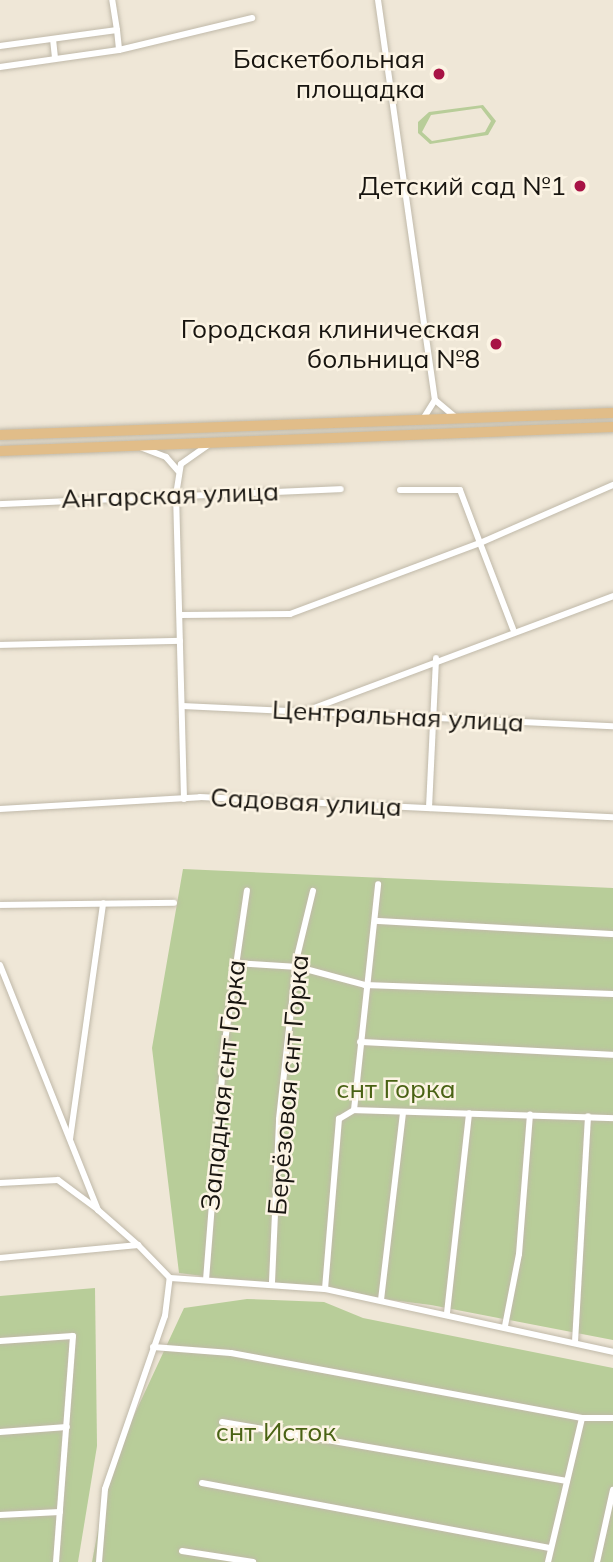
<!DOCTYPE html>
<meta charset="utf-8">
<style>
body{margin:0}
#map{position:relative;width:613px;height:1562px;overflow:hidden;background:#efe7d7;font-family:Mulish,sans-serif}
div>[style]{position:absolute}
.green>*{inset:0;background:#b8cd99}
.roads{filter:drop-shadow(0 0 2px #c0b9a9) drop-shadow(0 0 2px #c0b9a9)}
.minor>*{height:6px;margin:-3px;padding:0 3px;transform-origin:3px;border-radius:3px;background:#fff}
.primary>*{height:10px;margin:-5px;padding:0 5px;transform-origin:5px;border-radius:5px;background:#e1bd89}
.dots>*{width:19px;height:19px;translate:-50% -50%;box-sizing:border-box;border:4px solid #fcf4e4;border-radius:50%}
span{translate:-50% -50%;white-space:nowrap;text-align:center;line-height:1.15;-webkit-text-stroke:5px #fcf4e4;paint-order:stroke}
.poi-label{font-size:26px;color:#181510}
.right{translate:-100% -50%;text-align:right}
.street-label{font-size:26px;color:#181510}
.park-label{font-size:26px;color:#496214}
</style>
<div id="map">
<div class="green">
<i style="clip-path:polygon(evenodd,483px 105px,496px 121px,488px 135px,430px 144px,418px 133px,418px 122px,429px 112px,483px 105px,481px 108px,491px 121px,485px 132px,432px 141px,422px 132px,431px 115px,481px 108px)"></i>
<i style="clip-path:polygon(183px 869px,613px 888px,613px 1340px,431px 1305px,179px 1273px,152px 1048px)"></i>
<i style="clip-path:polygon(95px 1288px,97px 1446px,78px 1562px,0 1562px,0 1296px)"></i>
<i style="clip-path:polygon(247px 1299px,324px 1302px,363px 1318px,613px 1368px,613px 1562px,92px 1562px,110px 1467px,184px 1308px)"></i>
</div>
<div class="roads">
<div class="minor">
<i style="left:378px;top:0;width:404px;rotate:81.9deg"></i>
<i style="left:117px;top:30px;width:20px;rotate:84deg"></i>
<i style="left:119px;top:50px;width:137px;rotate:-13.5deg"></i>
<i style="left:53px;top:39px;width:19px;rotate:84deg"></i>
<i style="left:0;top:46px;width:118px;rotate:-7.8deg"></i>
<i style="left:117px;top:30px;width:30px;rotate:-99deg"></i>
<i style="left:0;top:67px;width:120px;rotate:-8.1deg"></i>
<i style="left:435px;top:400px;width:26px;rotate:40deg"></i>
<i style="left:423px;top:419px;width:22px;rotate:-58deg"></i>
<i style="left:140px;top:447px;width:28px;rotate:21deg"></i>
<i style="left:166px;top:457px;width:18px;rotate:49deg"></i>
<i style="left:400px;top:490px;width:60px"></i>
<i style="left:460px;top:490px;width:57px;rotate:69.3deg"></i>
<i style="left:480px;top:543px;width:145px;rotate:-23.6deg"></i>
<i style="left:0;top:504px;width:341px;rotate:-2.5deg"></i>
<i style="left:180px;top:615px;width:110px;rotate:-0.5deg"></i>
<i style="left:290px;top:614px;width:203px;rotate:-20.5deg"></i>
<i style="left:480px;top:543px;width:92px;rotate:69deg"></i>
<i style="left:0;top:645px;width:180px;rotate:-1.3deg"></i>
<i style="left:182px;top:706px;width:431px;rotate:2.7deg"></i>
<i style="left:306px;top:711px;width:328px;rotate:-20.5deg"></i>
<i style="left:184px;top:799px;width:304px;rotate:-91.5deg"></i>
<i style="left:176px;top:495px;width:31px;rotate:-81deg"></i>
<i style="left:181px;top:464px;width:33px;rotate:-35deg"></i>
<i style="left:429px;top:808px;width:150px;rotate:-87.3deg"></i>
<i style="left:0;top:809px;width:200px;rotate:-3.4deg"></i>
<i style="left:200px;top:797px;width:413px;rotate:2.8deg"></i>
<i style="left:0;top:905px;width:174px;rotate:-0.7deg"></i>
<i style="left:377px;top:921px;width:236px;rotate:3.2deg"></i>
<i style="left:235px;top:963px;width:63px;rotate:3.6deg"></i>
<i style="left:298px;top:967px;width:69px;rotate:15deg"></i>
<i style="left:365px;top:985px;width:248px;rotate:2.1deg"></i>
<i style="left:0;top:965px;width:264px;rotate:68.2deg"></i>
<i style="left:98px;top:1210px;width:53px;rotate:41.2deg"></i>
<i style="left:360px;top:1042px;width:253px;rotate:2.9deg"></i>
<i style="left:354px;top:1110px;width:259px;rotate:1.8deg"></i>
<i style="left:70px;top:1139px;width:238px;rotate:-82deg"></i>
<i style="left:0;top:1183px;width:58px;rotate:-3deg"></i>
<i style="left:58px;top:1180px;width:49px;rotate:36.6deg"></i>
<i style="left:0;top:1258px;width:139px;rotate:-5.4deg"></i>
<i style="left:138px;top:1245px;width:46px;rotate:45.9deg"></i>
<i style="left:170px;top:1278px;width:155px;rotate:4.1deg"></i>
<i style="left:325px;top:1289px;width:295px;rotate:12.3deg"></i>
<i style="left:206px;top:1280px;width:240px;rotate:-85.5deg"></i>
<i style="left:225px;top:1041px;width:152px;rotate:-81.7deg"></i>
<i style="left:272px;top:1282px;width:163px;rotate:-87.5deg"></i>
<i style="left:279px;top:1119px;width:163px;rotate:-83.7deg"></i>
<i style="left:297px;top:957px;width:68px;rotate:-76.4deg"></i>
<i style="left:325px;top:1289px;width:171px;rotate:-85.3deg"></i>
<i style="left:339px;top:1119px;width:17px;rotate:-31deg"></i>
<i style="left:354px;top:1110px;width:227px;rotate:-83.9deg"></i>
<i style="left:381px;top:1300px;width:188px;rotate:-83.3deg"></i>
<i style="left:447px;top:1313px;width:201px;rotate:-83.7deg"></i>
<i style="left:505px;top:1326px;width:73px;rotate:-79deg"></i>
<i style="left:519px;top:1254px;width:140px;rotate:-85.5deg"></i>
<i style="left:0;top:1341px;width:73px;rotate:-3.9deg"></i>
<i style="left:73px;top:1336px;width:227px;rotate:94.3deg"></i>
<i style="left:575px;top:1342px;width:226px;rotate:-86.7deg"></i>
<i style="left:153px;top:1347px;width:78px;rotate:4.4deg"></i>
<i style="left:231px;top:1353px;width:357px;rotate:10.5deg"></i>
<i style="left:582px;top:1418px;width:31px"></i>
<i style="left:222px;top:1422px;width:350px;rotate:9.7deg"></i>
<i style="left:0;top:1432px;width:67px;rotate:-4.3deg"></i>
<i style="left:202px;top:1483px;width:355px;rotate:10.6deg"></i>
<i style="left:0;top:1515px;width:60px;rotate:-2.9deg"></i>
<i style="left:182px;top:1551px;width:72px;rotate:8.8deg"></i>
<i style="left:99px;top:1562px;width:73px;rotate:-85.3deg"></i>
<i style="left:105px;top:1489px;width:183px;rotate:-70.9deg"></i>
<i style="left:165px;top:1316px;width:38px;rotate:-83deg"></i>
<i style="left:548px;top:1562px;width:148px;rotate:-76.7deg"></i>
<i style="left:597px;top:1562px;width:74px;rotate:-77.5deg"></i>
</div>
<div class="primary">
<i style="left:0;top:435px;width:613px;rotate:-2.06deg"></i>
<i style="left:0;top:451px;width:613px;rotate:-2.24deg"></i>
</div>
</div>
<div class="dots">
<i style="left:439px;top:74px;background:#a81345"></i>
<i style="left:580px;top:186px;background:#a81345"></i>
<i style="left:496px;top:344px;background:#a81345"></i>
</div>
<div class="poi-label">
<span class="right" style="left:425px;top:74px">Баскетбольная<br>площадка</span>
<span class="right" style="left:566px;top:186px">Детский сад №1</span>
<span class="right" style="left:480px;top:344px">Городская клиническая<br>больница №8</span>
</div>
<div class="street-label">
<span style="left:170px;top:495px;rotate:-2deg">Ангарская улица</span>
<span style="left:398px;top:716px;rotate:3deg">Центральная улица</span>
<span style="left:306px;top:802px;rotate:3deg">Садовая улица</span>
<span style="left:223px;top:1085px;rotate:-84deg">Западная снт Горка</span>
<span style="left:288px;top:1085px;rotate:-85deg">Берёзовая снт Горка</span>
</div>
<div class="park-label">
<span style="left:396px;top:1089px">снт Горка</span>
<span style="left:276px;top:1432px">снт Исток</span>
</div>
</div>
